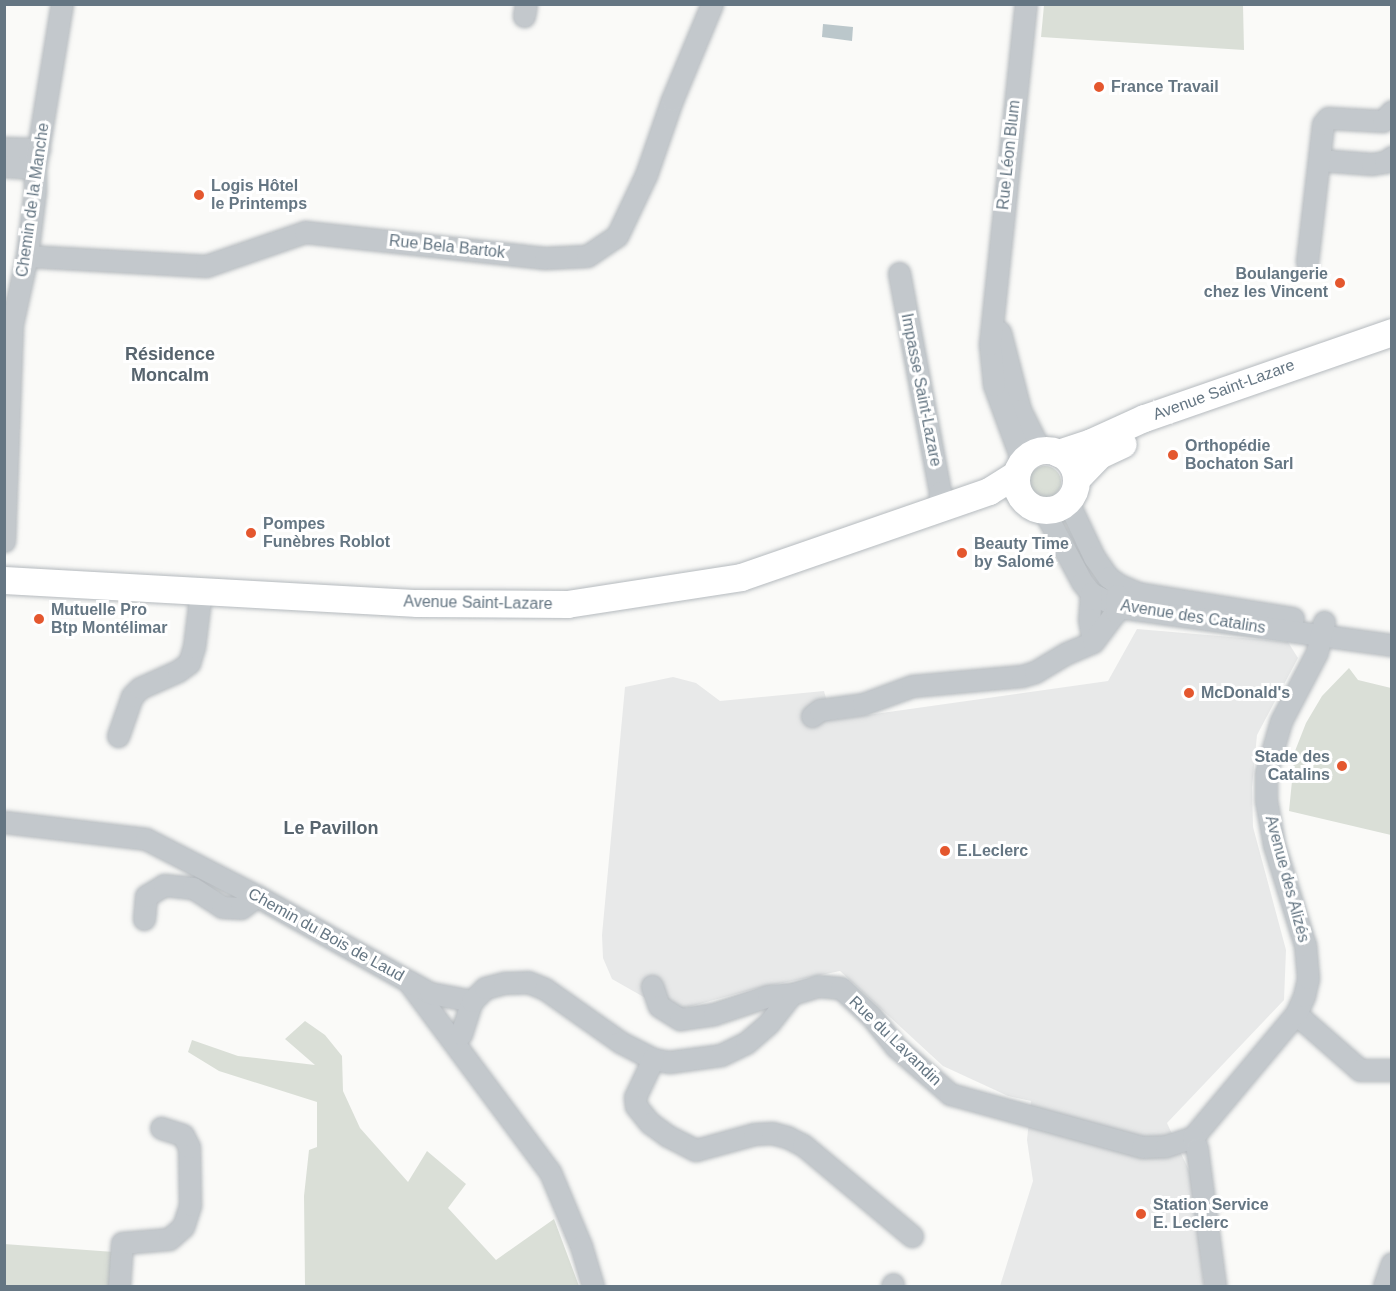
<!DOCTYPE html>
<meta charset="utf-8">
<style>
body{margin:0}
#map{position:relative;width:1396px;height:1291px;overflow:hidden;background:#fafaf8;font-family:Helvetica,sans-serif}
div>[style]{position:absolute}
.built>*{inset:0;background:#e8e9e9}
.green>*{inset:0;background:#dadfd7}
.round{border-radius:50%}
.water>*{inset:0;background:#bbc7cb}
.roads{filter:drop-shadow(0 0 2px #b5babe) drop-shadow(0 0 2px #b5babe)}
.minor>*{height:21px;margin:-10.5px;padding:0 10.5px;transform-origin:10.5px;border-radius:10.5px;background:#c3c8cc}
.major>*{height:27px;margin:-13.5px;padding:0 13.5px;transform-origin:13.5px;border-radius:13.5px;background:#fff}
.major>.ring{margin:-13.5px;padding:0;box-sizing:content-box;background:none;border:27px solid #fff;border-radius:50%}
.dots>*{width:16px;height:16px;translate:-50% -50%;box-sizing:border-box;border:3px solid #fff;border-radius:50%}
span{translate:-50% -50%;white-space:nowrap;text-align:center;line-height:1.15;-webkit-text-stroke:6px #fff;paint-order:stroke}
.poi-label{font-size:16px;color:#657683;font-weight:700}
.left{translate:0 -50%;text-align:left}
.right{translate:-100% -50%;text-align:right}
.street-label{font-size:16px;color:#657683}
.neighbourhood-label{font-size:18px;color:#57646e;font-weight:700}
.frame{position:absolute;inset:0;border:6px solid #657683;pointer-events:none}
</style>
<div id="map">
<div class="built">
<i style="clip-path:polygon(1137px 629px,1288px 642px,1298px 658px,1257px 735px,1252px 787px,1253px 827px,1286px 950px,1284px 1000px,1167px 1123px,1192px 1177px,1204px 1286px,1000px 1286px,1033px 1181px,1027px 1140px,1031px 1101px,1008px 1096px,943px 1066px,840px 971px,754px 989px,670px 1012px,612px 979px,603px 958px,602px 935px,625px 687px,673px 677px,696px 683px,720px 701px,824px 691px,832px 720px,1108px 681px)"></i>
</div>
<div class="green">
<i style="clip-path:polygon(1044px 5px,1243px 5px,1244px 50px,1041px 37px)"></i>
<i class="round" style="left:1029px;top:466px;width:32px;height:32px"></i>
<i style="clip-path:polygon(1349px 668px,1358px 680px,1391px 688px,1391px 835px,1289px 811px,1295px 751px,1306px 723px,1322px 696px)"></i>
<i style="clip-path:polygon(305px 1021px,325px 1035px,342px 1056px,343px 1091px,360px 1128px,408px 1182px,427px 1151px,466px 1184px,448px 1208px,496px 1260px,554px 1219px,579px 1286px,305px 1286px,304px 1196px,309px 1150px,317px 1147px,317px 1102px,219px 1071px,188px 1052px,192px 1040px,238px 1056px,315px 1065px,285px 1039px)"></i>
<i style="clip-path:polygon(4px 1244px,114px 1252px,111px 1286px,5px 1286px)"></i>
</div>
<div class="water">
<i style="clip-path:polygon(823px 24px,853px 27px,852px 41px,822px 37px)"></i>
</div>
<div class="roads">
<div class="minor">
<i style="left:524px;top:16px;width:12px;rotate:-81deg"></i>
<i style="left:4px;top:148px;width:35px;rotate:2deg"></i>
<i style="left:1319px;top:160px;width:53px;rotate:4.3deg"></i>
<i style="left:1372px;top:164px;width:13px;rotate:-9deg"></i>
<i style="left:1385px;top:162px;width:9px;rotate:-36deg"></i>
<i style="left:4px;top:166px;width:31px;rotate:4deg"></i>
<i style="left:27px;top:256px;width:179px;rotate:3.2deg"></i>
<i style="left:206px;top:266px;width:105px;rotate:-19deg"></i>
<i style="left:305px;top:232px;width:241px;rotate:6.2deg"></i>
<i style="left:545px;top:258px;width:42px;rotate:-2.7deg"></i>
<i style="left:587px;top:256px;width:36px;rotate:-34deg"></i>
<i style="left:617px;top:236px;width:68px;rotate:-64.6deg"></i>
<i style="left:646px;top:175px;width:79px;rotate:-70.9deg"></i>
<i style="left:672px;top:100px;width:104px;rotate:-67.4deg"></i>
<i style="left:1307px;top:262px;width:139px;rotate:-83.4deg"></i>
<i style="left:1323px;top:124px;width:8px;rotate:-50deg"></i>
<i style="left:1328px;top:118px;width:55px;rotate:3.1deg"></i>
<i style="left:1383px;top:121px;width:13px;rotate:-48deg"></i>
<i style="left:899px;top:273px;width:223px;rotate:79.4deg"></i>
<i style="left:940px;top:492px;width:15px;rotate:94deg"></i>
<i style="left:1000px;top:332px;width:81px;rotate:75.6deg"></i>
<i style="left:1020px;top:410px;width:45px;rotate:63.4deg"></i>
<i style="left:1022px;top:461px;width:81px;rotate:-110.2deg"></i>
<i style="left:994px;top:385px;width:41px;rotate:-95.6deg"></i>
<i style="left:990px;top:344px;width:342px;rotate:-84deg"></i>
<i style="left:1068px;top:502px;width:61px;rotate:64.7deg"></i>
<i style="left:1094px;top:557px;width:24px;rotate:55deg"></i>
<i style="left:1108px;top:577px;width:14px;rotate:36deg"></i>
<i style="left:1119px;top:585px;width:21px;rotate:23deg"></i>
<i style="left:1138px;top:593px;width:157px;rotate:9.2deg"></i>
<i style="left:1044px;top:511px;width:81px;rotate:61.8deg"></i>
<i style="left:1082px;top:582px;width:14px;rotate:51deg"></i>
<i style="left:1091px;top:593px;width:30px;rotate:27deg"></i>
<i style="left:1118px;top:607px;width:277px;rotate:7.9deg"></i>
<i style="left:4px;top:541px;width:217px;rotate:-87.9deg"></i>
<i style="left:12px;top:324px;width:70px;rotate:-77.6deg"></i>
<i style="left:27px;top:256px;width:65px;rotate:-83deg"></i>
<i style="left:35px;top:191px;width:23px;rotate:-90deg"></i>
<i style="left:35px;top:168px;width:166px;rotate:-80.7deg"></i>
<i style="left:1091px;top:593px;width:26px;rotate:94deg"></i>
<i style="left:1089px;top:619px;width:23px;rotate:80deg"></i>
<i style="left:812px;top:716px;width:10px;rotate:-37deg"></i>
<i style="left:820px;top:710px;width:43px;rotate:-7.9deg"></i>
<i style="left:863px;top:704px;width:52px;rotate:-20.2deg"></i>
<i style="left:912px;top:686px;width:110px;rotate:-5.2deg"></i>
<i style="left:1022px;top:676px;width:14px;rotate:-17deg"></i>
<i style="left:1035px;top:672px;width:37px;rotate:-31deg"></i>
<i style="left:1067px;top:653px;width:28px;rotate:-23deg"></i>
<i style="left:1093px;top:642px;width:38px;rotate:-53deg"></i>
<i style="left:1116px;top:612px;width:17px;rotate:-87deg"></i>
<i style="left:118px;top:736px;width:42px;rotate:-70.7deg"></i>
<i style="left:132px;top:696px;width:11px;rotate:-45deg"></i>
<i style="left:140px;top:688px;width:42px;rotate:-24.1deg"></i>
<i style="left:178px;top:671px;width:14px;rotate:-36deg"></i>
<i style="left:189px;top:663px;width:17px;rotate:-73deg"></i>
<i style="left:194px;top:647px;width:56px;rotate:-82.9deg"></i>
<i style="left:4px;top:822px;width:143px;rotate:6.8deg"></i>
<i style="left:146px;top:839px;width:125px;rotate:27.2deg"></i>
<i style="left:257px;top:896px;width:173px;rotate:29.4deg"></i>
<i style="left:408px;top:981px;width:238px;rotate:53.4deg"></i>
<i style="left:550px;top:1172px;width:80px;rotate:67.3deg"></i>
<i style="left:581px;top:1246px;width:42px;rotate:73.3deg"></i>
<i style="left:144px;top:919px;width:23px;rotate:-85deg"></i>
<i style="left:146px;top:896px;width:21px;rotate:-31deg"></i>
<i style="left:164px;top:885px;width:29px;rotate:6deg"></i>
<i style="left:193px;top:888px;width:35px;rotate:33deg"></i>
<i style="left:222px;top:907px;width:19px;rotate:3deg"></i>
<i style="left:241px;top:908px;width:20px;rotate:-37deg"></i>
<i style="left:410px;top:982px;width:23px;rotate:29deg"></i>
<i style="left:430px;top:993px;width:43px;rotate:10.8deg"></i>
<i style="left:652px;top:986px;width:21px;rotate:71deg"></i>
<i style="left:659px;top:1006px;width:25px;rotate:32deg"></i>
<i style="left:680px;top:1019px;width:34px;rotate:-8deg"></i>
<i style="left:714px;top:1014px;width:57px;rotate:-18.4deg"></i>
<i style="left:768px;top:996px;width:24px;rotate:-5deg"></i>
<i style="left:1296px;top:1014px;width:85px;rotate:41.2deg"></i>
<i style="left:1360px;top:1070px;width:32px"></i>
<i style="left:454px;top:1041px;width:10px;rotate:-45deg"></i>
<i style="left:461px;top:1034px;width:35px;rotate:-72deg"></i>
<i style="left:472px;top:1001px;width:18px;rotate:-45deg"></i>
<i style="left:485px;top:988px;width:20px;rotate:-15deg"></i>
<i style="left:504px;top:983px;width:24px;rotate:-2deg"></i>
<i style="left:528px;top:982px;width:18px;rotate:22deg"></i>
<i style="left:545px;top:989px;width:92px;rotate:35.2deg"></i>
<i style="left:620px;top:1042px;width:37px;rotate:27deg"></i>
<i style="left:653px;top:1059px;width:16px;rotate:11deg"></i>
<i style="left:669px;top:1062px;width:52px;rotate:-7.7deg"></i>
<i style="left:721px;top:1055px;width:28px;rotate:-26deg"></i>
<i style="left:746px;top:1043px;width:30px;rotate:-41deg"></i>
<i style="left:769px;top:1023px;width:37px;rotate:-52deg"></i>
<i style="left:792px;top:994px;width:28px;rotate:-17deg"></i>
<i style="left:819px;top:986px;width:22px;rotate:5deg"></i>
<i style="left:841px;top:988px;width:41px;rotate:43deg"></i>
<i style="left:871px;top:1016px;width:40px;rotate:51deg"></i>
<i style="left:896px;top:1047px;width:72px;rotate:41deg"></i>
<i style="left:950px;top:1094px;width:199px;rotate:15.4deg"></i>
<i style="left:1142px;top:1147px;width:24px;rotate:-2deg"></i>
<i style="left:1166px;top:1146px;width:28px;rotate:-18deg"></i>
<i style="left:1193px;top:1137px;width:160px;rotate:-50.1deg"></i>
<i style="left:1296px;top:1014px;width:20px;rotate:-66deg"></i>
<i style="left:1304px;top:996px;width:18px;rotate:-77deg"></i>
<i style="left:1308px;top:978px;width:33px;rotate:-95deg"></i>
<i style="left:1305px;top:945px;width:105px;rotate:-107.2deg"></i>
<i style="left:1274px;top:845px;width:46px;rotate:-100.1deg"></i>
<i style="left:1266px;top:800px;width:27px;rotate:-90deg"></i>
<i style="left:1266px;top:773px;width:54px;rotate:-73.9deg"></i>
<i style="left:1281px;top:721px;width:78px;rotate:-62.4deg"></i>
<i style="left:1317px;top:652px;width:31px;rotate:-77deg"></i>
<i style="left:653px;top:1059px;width:42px;rotate:115.3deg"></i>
<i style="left:635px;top:1097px;width:9px;rotate:84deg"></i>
<i style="left:636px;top:1106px;width:22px;rotate:51deg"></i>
<i style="left:650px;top:1123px;width:22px;rotate:36deg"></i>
<i style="left:668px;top:1136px;width:31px;rotate:27deg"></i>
<i style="left:696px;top:1150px;width:60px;rotate:-15.4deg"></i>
<i style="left:754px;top:1134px;width:18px;rotate:-3deg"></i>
<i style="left:772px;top:1133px;width:16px;rotate:15deg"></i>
<i style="left:787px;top:1137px;width:18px;rotate:27deg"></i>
<i style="left:803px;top:1145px;width:142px;rotate:39.9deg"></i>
<i style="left:1193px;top:1137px;width:13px;rotate:72deg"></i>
<i style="left:1197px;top:1149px;width:138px;rotate:82.5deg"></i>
<i style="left:119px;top:1286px;width:43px;rotate:-86deg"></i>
<i style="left:122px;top:1243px;width:47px;rotate:-4.9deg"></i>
<i style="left:169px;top:1239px;width:18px;rotate:-41deg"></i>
<i style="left:183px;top:1227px;width:23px;rotate:-72deg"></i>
<i style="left:190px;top:1205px;width:58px;rotate:-91deg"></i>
<i style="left:189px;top:1147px;width:13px;rotate:-117deg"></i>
<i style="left:183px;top:1135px;width:23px;rotate:-162deg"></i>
<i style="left:892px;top:1286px;width:2px;rotate:-63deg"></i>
<i style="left:1384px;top:1286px;width:24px;rotate:-71deg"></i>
</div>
<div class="major">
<i class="ring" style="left:1016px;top:450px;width:33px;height:33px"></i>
<i style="left:1058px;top:453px;width:35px;rotate:-18deg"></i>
<i style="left:1091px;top:442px;width:58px;rotate:-24.4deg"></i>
<i style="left:1144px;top:418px;width:262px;rotate:-19.1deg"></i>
<i style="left:1076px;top:479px;width:33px;rotate:-46deg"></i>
<i style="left:1099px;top:455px;width:26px;rotate:-25deg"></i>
<i style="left:4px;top:580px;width:414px;rotate:3.2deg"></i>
<i style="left:417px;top:603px;width:150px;rotate:0.4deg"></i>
<i style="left:567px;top:604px;width:176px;rotate:-8.8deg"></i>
<i style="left:741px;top:577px;width:262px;rotate:-19.1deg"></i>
<i style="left:989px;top:491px;width:32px;rotate:-32deg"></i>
</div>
</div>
<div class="dots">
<i style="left:1099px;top:87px;background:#e4572e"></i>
<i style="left:199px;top:195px;background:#e4572e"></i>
<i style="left:1340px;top:283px;background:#e4572e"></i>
<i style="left:1173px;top:455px;background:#e4572e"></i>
<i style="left:251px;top:533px;background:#e4572e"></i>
<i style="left:962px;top:553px;background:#e4572e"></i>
<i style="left:39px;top:619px;background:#e4572e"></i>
<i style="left:1189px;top:693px;background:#e4572e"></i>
<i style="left:1342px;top:766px;background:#e4572e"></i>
<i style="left:945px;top:851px;background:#e4572e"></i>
<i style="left:1141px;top:1214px;background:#e4572e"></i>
</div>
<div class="poi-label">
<span class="left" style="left:1111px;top:87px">France Travail</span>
<span class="left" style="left:211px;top:195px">Logis Hôtel<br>le Printemps</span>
<span class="right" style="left:1328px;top:283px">Boulangerie<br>chez les Vincent</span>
<span class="left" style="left:1185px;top:455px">Orthopédie<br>Bochaton Sarl</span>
<span class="left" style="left:263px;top:533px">Pompes<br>Funèbres Roblot</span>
<span class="left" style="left:974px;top:553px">Beauty Time<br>by Salomé</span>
<span class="left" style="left:51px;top:619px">Mutuelle Pro<br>Btp Montélimar</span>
<span class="left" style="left:1201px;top:693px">McDonald's</span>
<span class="right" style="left:1330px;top:766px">Stade des<br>Catalins</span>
<span class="left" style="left:957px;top:851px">E.Leclerc</span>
<span class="left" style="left:1153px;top:1214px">Station Service<br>E. Leclerc</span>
</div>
<div class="street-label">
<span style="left:1009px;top:155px;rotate:-84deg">Rue Léon Blum</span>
<span style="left:33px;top:200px;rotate:-82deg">Chemin de la Manche</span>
<span style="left:447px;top:247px;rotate:6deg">Rue Bela Bartok</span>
<span style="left:921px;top:390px;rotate:79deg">Impasse Saint-Lazare</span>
<span style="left:1224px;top:390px;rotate:-20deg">Avenue Saint-Lazare</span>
<span style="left:478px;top:603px;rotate:1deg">Avenue Saint-Lazare</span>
<span style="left:1193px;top:617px;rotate:9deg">Avenue des Catalins</span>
<span style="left:1287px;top:879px;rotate:75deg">Avenue des Alizés</span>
<span style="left:326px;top:935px;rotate:29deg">Chemin du Bois de Laud</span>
<span style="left:895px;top:1041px;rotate:44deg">Rue du Lavandin</span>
</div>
<div class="neighbourhood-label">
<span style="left:170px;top:365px">Résidence<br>Moncalm</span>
<span style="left:331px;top:828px">Le Pavillon</span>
</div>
<div class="frame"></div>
</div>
